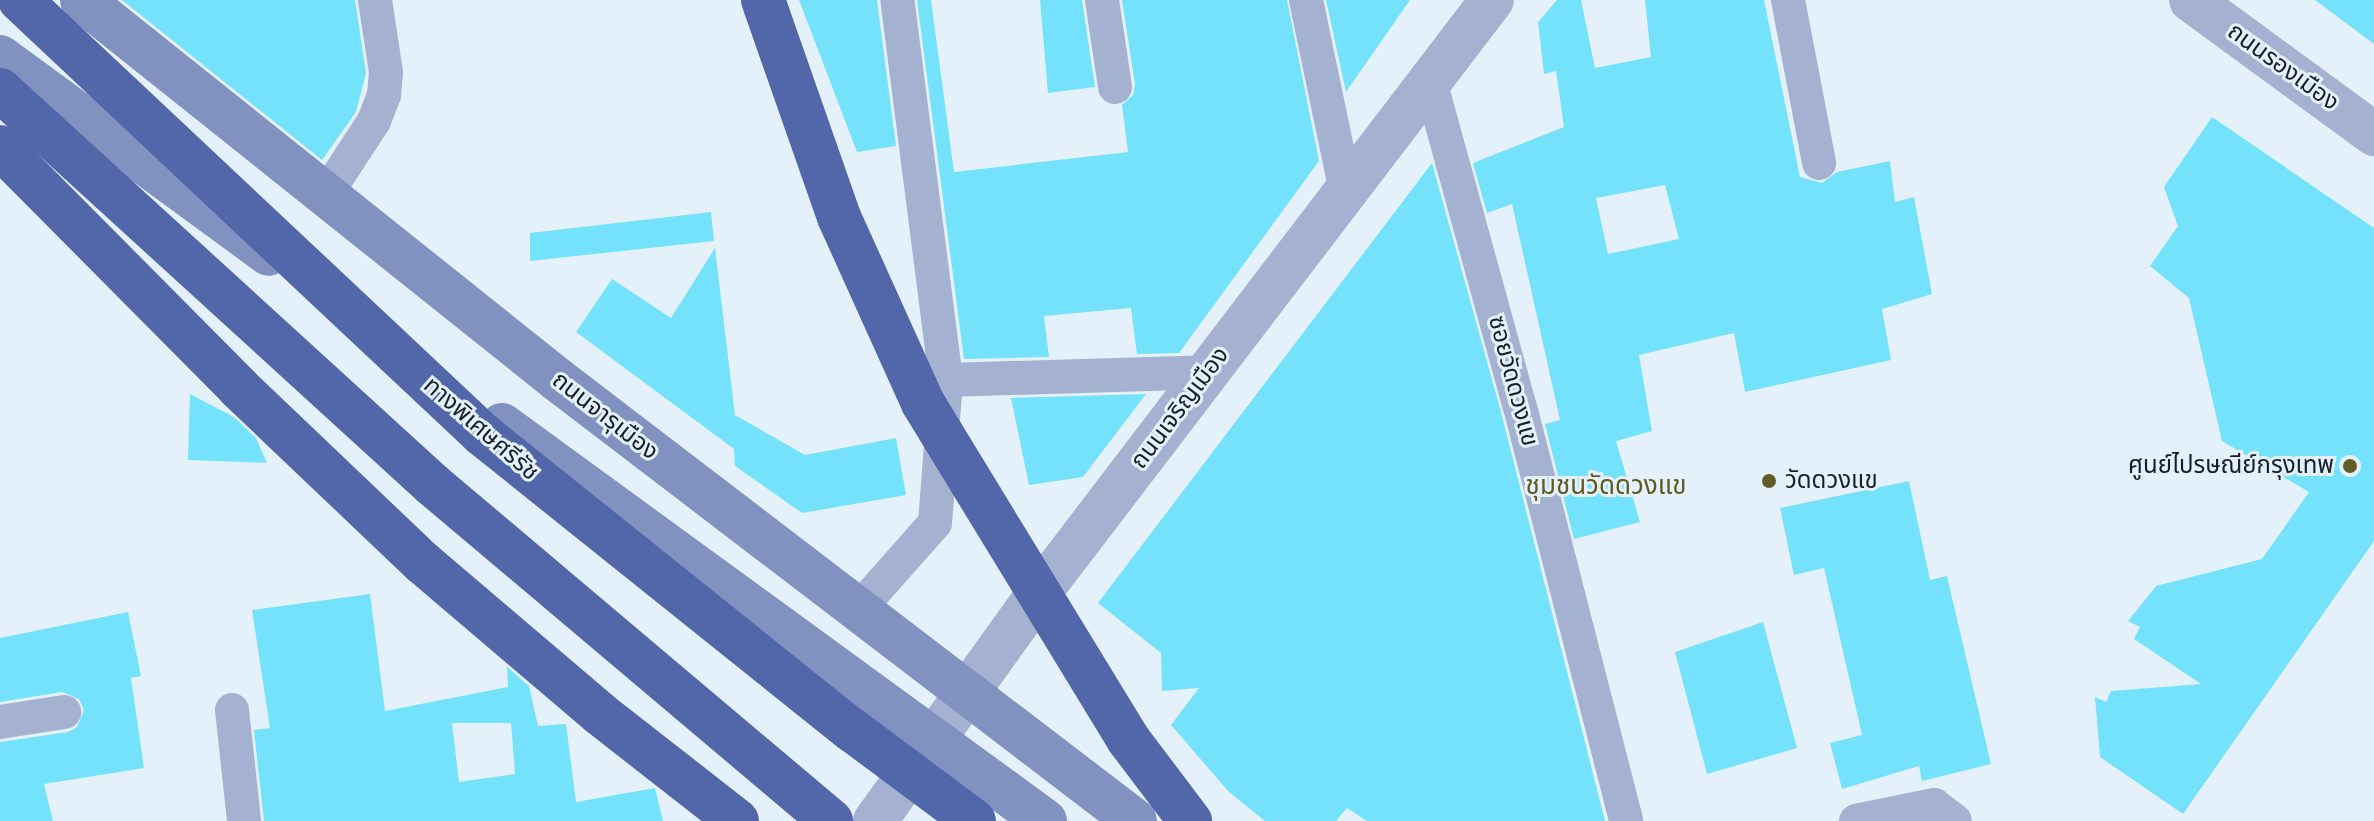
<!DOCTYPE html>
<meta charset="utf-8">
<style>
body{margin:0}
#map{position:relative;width:2374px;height:821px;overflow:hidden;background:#e5f1fa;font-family:Signika,"Noto Sans Thai",sans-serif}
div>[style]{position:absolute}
.building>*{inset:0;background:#74e2fb}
.minor>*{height:34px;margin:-17px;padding:0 17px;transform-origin:17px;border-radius:17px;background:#a5b1d1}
.tertiary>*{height:44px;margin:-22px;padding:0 22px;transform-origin:22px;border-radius:22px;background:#a5b1d1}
.secondary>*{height:44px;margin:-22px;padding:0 22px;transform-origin:22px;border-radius:22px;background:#8192c0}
.motorway>*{height:44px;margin:-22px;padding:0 22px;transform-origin:22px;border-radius:22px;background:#5267a9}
.dots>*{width:22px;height:22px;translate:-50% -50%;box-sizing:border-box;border:4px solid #e5f1fa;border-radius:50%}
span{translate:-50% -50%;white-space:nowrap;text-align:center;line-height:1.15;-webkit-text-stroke:6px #e5f1fa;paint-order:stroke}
.street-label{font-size:24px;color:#141f28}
.poi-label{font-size:24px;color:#141f28}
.right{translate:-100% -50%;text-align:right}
.left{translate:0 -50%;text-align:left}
.neighbourhood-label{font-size:26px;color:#5f591e}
</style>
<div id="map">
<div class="building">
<i style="clip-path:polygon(122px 0,355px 0,366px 73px,356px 112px,322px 160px)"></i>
<i style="clip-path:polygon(799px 0,877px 0,896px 146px,857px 152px)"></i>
<i style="clip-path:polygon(917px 0,931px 0,954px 172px,1128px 152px,1122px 105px,1133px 95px,1135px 84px,1122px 0,1287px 0,1319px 161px,1179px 353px,1137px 354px,1131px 308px,1044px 316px,1049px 357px,964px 359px)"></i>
<i style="clip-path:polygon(1040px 0,1082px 0,1095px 87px,1048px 93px)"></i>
<i style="clip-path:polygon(1326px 0,1410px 0,1346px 92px)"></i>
<i style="clip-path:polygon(evenodd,1557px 0,1581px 0,1595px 68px,1651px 57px,1645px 0,1764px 0,1800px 177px,1822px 183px,1837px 172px,1890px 161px,1895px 202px,1914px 197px,1932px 294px,1882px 309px,1891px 360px,1745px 392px,1734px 333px,1639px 355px,1652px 431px,1616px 441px,1640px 522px,1574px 539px,1545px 424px,1560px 420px,1512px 204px,1487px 213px,1473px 163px,1564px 127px,1556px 71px,1544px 74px,1538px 22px,1557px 0,1665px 185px,1679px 239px,1608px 254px,1596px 198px,1665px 185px)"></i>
<i style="clip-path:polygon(2315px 0,2374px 0,2374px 44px)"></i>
<i style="clip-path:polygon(2212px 117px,2374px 228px,2374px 541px,2183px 814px,2100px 757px,2095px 697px,2106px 702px,2111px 691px,2201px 684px,2134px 639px,2140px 627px,2128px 621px,2156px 586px,2262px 559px,2309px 492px,2222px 441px,2189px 298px,2150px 266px,2178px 226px,2164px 187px)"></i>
<i style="clip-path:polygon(1432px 163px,1501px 412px,1605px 821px,1367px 821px,1347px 808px,1336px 821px,1265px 821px,1229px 792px,1171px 725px,1199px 688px,1162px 691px,1161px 653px,1098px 603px)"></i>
<i style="clip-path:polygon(711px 212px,714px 241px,530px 261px,530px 233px)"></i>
<i style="clip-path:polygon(715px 248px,735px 415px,805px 455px,896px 438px,906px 495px,802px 513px,735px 466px,734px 449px,576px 332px,612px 279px,671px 318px)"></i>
<i style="clip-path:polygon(190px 394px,234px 417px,256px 438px,267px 463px,188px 460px)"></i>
<i style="clip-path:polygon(1146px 394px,1083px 477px,1029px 485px,1011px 398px)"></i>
<i style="clip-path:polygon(1909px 481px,1930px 580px,1947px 576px,1991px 764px,1922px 781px,1919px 766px,1842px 789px,1830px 743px,1862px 735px,1824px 568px,1794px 575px,1780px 508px)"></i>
<i style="clip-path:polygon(evenodd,370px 594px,385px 711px,508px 687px,507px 667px,529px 686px,538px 726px,566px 724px,576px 802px,655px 788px,663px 821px,264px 821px,254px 730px,270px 728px,252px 610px,370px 594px,452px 723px,511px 723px,515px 774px,459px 782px,452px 723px)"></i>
<i style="clip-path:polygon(128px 612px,141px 676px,131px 678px,144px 768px,44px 784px,53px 821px,0 821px,0 742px,68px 732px,77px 727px,84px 710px,79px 699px,62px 692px,0 702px,0 638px)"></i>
<i style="clip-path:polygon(1763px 622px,1797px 748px,1707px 774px,1675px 652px)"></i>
</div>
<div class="minor">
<i style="left:1102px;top:0;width:88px;rotate:81.5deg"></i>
<i style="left:1306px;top:0;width:196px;rotate:78.2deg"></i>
<i style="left:1788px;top:0;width:166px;rotate:79.2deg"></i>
<i style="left:1430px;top:81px;width:338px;rotate:74.6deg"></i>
<i style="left:1520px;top:407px;width:427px;rotate:75.6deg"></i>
<i style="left:327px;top:193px;width:86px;rotate:-56.9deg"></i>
<i style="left:374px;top:121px;width:28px;rotate:-69deg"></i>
<i style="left:384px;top:95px;width:23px;rotate:-85deg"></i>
<i style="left:386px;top:72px;width:73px;rotate:-98.7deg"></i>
<i style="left:946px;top:380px;width:262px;rotate:-1.7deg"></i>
<i style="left:858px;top:610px;width:116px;rotate:-48.5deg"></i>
<i style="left:935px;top:523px;width:143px;rotate:-85.6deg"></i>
<i style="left:946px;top:380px;width:383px;rotate:-97.3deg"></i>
<i style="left:232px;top:710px;width:112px;rotate:83.8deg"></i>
<i style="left:0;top:722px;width:65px;rotate:-8.9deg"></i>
<i style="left:1856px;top:821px;width:80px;rotate:-11.6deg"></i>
<i style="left:1934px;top:805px;width:26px;rotate:37deg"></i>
</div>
<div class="tertiary">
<i style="left:2191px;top:0;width:227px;rotate:36.2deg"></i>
<i style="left:875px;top:821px;width:276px;rotate:-54.3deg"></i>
<i style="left:1036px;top:597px;width:751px;rotate:-52.63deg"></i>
</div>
<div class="secondary">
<i style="left:82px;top:0;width:609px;rotate:38.6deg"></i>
<i style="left:558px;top:380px;width:726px;rotate:37.39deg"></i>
<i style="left:0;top:57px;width:333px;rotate:36.2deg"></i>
<i style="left:502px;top:425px;width:672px;rotate:36.1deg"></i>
</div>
<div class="motorway">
<i style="left:20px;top:0;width:634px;rotate:43.21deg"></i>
<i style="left:482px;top:434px;width:474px;rotate:38.7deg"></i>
<i style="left:852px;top:730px;width:152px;rotate:36.7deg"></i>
<i style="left:763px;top:0;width:230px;rotate:70.7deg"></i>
<i style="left:839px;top:217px;width:204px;rotate:65.7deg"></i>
<i style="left:923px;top:403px;width:394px;rotate:58.6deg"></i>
<i style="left:1128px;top:739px;width:103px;rotate:52.9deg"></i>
<i style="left:0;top:90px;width:586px;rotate:42.37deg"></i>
<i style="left:433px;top:485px;width:521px;rotate:40.17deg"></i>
<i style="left:0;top:147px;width:339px;rotate:45.2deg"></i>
<i style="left:239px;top:388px;width:254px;rotate:43.6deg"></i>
<i style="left:423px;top:563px;width:231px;rotate:40.4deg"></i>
<i style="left:599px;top:713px;width:175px;rotate:38deg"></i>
</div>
<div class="dots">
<i style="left:2350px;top:466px;background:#615c28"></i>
<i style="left:1769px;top:481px;background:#615c28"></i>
</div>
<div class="street-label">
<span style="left:2283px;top:67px;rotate:36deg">ถนนรองเมือง</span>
<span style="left:1513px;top:381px;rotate:75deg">ซอยวัดดวงแข</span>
<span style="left:1180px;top:408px;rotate:-53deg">ถนนเจริญเมือง</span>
<span style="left:605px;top:416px;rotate:38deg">ถนนจารุเมือง</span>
<span style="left:481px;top:429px;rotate:41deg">ทางพิเศษศรีรัช</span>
</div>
<div class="poi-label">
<span class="right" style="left:2334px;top:466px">ศูนย์ไปรษณีย์กรุงเทพ</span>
<span class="left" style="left:1785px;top:481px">วัดดวงแข</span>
</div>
<div class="neighbourhood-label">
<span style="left:1606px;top:487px">ชุมชนวัดดวงแข</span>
</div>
</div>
